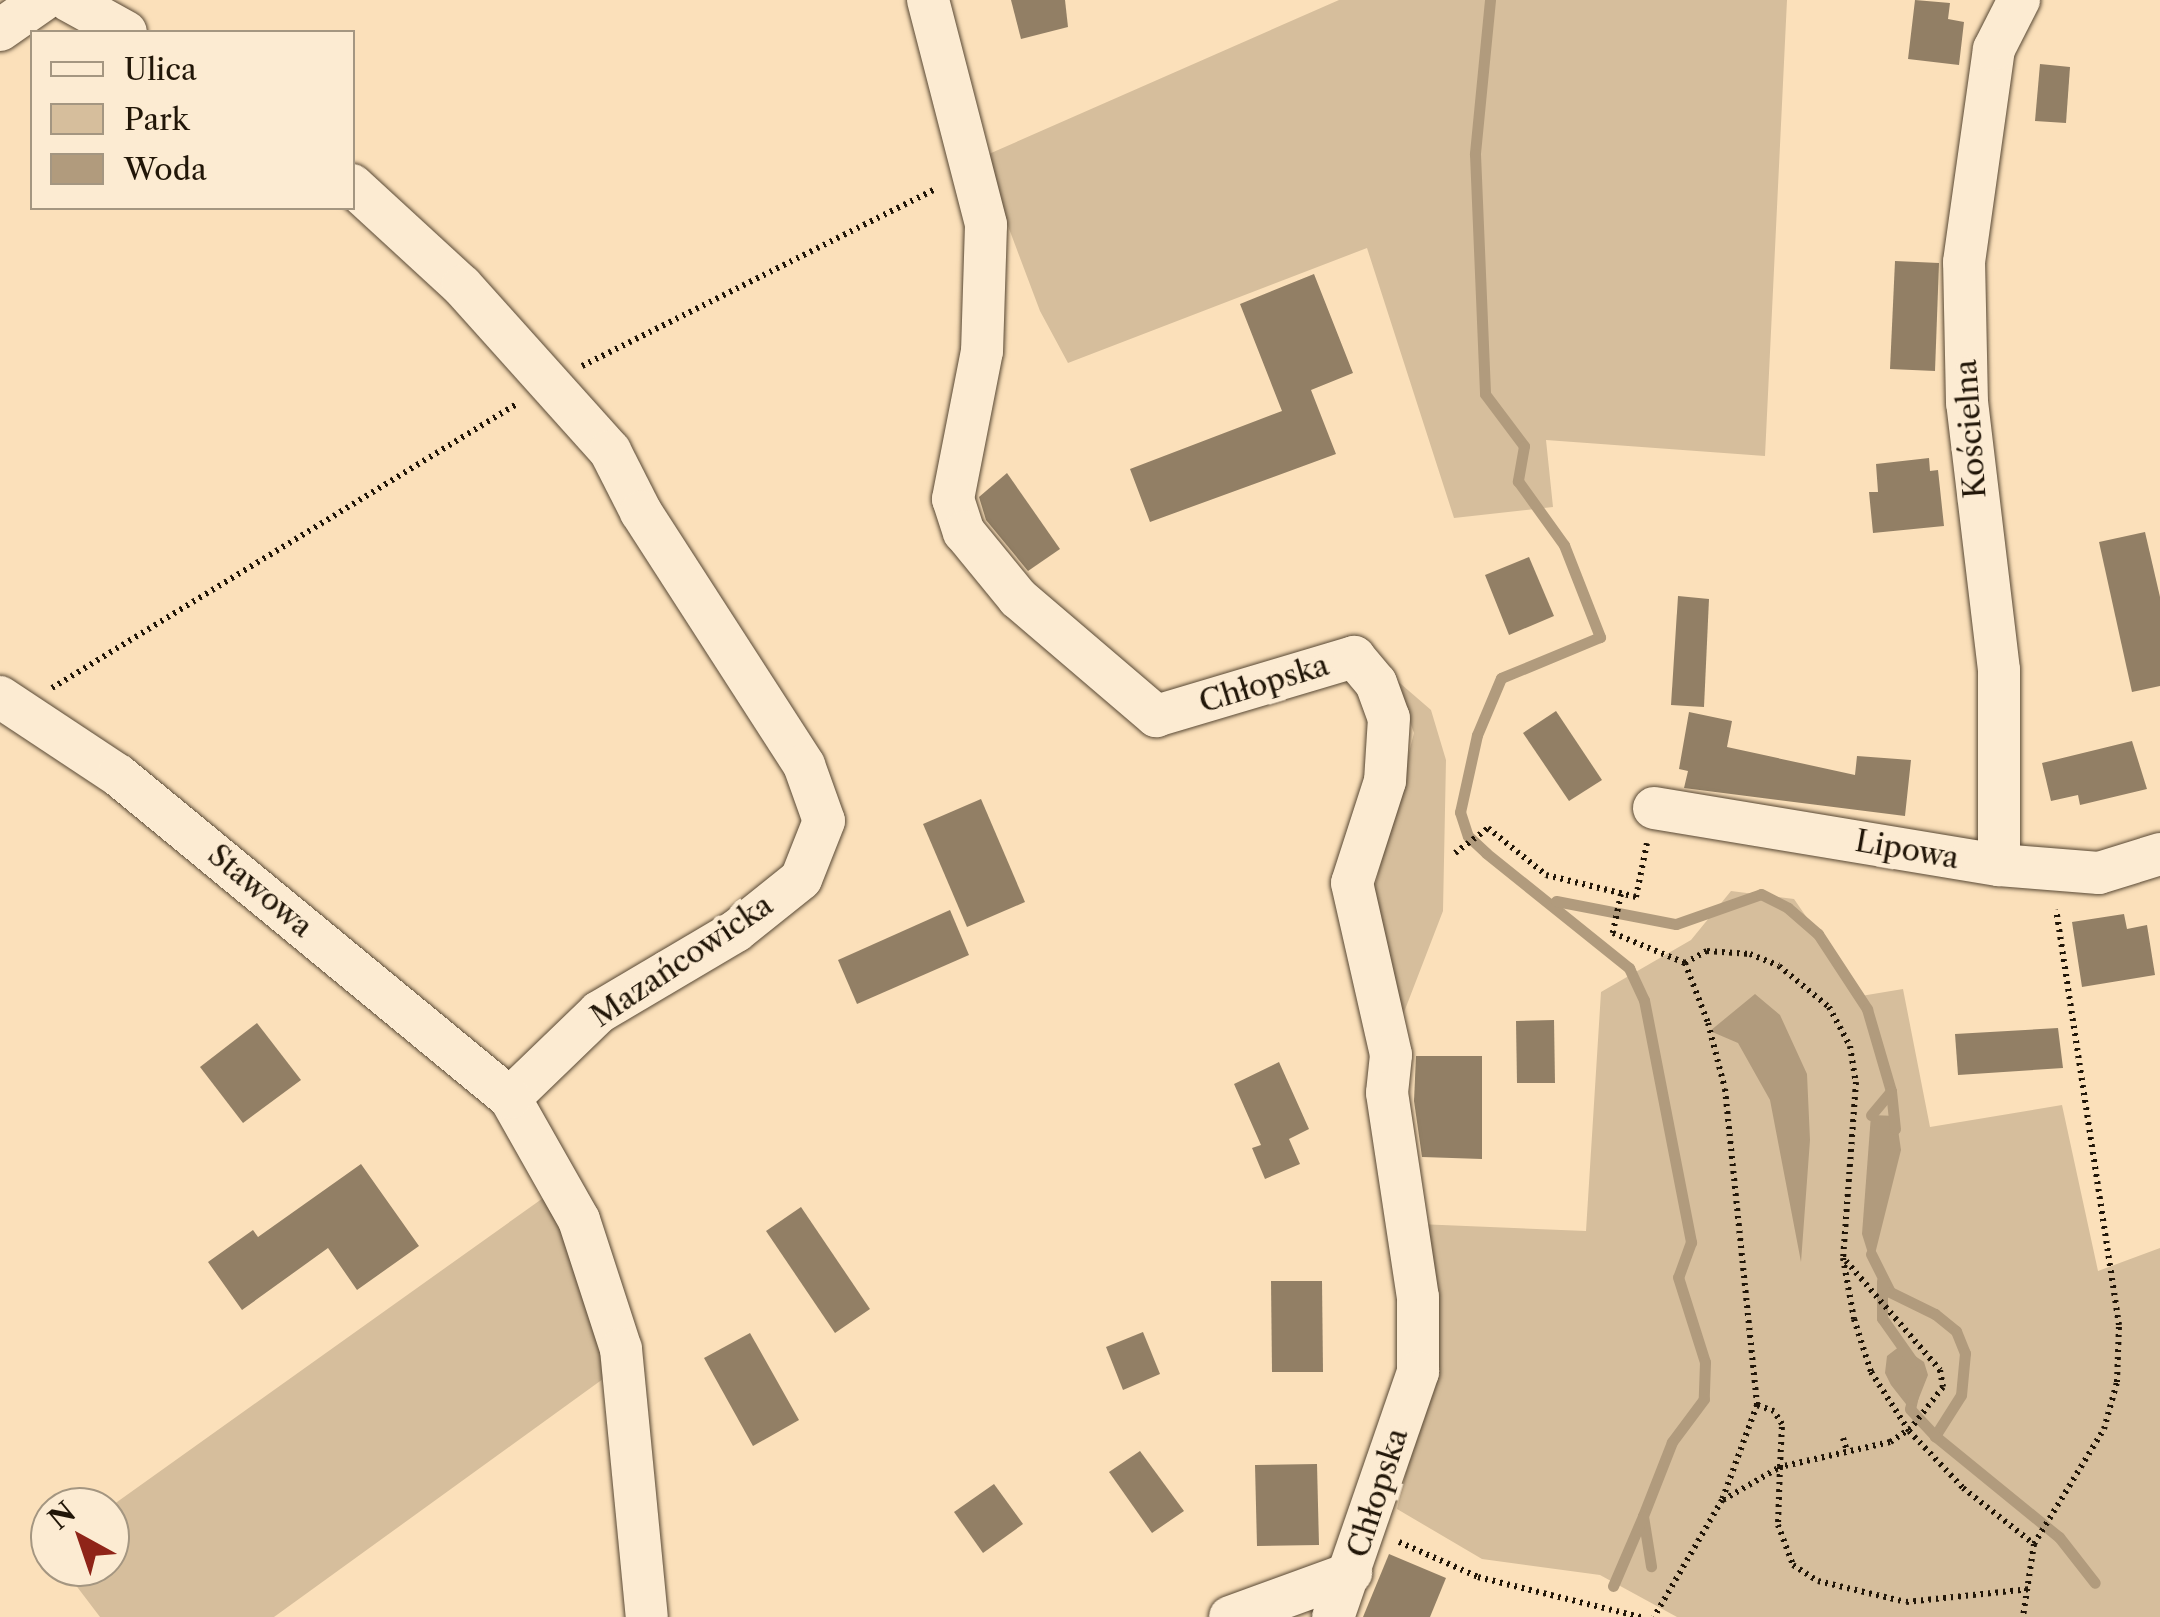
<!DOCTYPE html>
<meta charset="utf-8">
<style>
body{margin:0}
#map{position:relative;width:2160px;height:1617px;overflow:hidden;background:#fbe0ba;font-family:"Libre Caslon Text",serif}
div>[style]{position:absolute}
.green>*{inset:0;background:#d6be9c}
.water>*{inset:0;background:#b19b7d}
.stream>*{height:11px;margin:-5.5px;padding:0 5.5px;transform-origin:5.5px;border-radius:5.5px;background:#b19b7d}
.building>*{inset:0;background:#927f65}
.path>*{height:6px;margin-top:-3px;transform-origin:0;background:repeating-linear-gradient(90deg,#211608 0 2.5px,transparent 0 7.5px)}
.roads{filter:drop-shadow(0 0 2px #584834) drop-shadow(0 0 2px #584834)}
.minor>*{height:42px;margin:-21px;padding:0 21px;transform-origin:21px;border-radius:21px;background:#fcebd2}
.path-bridge>*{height:6px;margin-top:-3px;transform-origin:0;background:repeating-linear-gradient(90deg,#211608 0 2.5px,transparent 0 7.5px)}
span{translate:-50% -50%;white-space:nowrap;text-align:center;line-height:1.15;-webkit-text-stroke:9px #fcebd2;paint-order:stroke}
.street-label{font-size:30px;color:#211608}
.legend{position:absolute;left:30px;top:30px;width:325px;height:180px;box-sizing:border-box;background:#fcebd2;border:2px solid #a49681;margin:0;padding:12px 18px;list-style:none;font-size:30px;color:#211608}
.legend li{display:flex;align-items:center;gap:20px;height:50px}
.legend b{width:50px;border:2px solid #a49681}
.north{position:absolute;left:30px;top:1487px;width:100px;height:100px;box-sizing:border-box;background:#fcebd2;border:2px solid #a49681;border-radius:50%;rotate:320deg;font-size:28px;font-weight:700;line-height:40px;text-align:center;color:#211608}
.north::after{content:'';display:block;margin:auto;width:35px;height:45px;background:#8f2418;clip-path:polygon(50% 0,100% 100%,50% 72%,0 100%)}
</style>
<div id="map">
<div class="green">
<i style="clip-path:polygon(1339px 0,1787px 0,1765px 456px,1546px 440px,1553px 507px,1454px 518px,1367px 248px,1068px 363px,1040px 311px,982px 157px)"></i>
<i style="clip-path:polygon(1394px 678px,1431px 710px,1446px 760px,1443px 911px,1401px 1020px,1372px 898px,1414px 733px)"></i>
<i style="clip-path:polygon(1731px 891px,1794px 899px,1861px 996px,1903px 989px,1930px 1127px,2062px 1105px,2098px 1271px,2160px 1248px,2160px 1617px,1677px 1617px,1600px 1575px,1482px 1559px,1397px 1509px,1438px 1344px,1418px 1224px,1586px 1231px,1601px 992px,1691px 940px)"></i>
<i style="clip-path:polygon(553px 1191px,614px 1371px,274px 1617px,100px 1617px,62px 1567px,110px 1567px,110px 1507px)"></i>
</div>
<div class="water">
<i style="clip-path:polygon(1755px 994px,1780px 1015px,1807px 1074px,1810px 1140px,1801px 1262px,1770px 1100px,1738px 1043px,1710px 1031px)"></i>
<i style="clip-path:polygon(1871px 1115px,1896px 1116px,1901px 1150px,1872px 1266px,1862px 1234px)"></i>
<i style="clip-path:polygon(1900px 1346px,1924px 1362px,1928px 1375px,1913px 1413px,1930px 1431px,1913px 1413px,1891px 1385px,1885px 1373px,1887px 1356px)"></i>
</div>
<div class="stream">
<i style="left:1490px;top:0;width:155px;rotate:95.6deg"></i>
<i style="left:1475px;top:154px;width:240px;rotate:87.6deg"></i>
<i style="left:1485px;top:394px;width:65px;rotate:53.1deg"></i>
<i style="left:1524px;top:446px;width:36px;rotate:100deg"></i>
<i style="left:1518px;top:481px;width:79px;rotate:54.3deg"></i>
<i style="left:1564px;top:545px;width:99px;rotate:68.6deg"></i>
<i style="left:1600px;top:637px;width:107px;rotate:157.5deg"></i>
<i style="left:1501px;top:678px;width:62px;rotate:112.8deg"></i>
<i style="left:1477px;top:735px;width:79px;rotate:102.4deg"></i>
<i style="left:1460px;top:812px;width:25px;rotate:72deg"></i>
<i style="left:1468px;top:836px;width:25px;rotate:43deg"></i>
<i style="left:1486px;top:853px;width:184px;rotate:38.8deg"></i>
<i style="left:1629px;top:968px;width:35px;rotate:65deg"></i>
<i style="left:1644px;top:1000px;width:247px;rotate:79deg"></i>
<i style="left:1691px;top:1242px;width:37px;rotate:110deg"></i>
<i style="left:1678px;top:1277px;width:89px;rotate:72.4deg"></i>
<i style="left:1705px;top:1362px;width:37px;rotate:92deg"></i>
<i style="left:1704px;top:1399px;width:54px;rotate:126.7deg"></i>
<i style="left:1672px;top:1442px;width:79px;rotate:111.4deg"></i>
<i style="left:1643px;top:1516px;width:51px;rotate:80.9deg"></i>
<i style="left:1556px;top:901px;width:122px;rotate:10.9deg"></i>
<i style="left:1676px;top:924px;width:90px;rotate:-19.4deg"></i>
<i style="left:1761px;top:894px;width:30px;rotate:27deg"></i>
<i style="left:1788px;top:908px;width:40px;rotate:41deg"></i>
<i style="left:1818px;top:934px;width:90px;rotate:56.8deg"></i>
<i style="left:1867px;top:1009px;width:85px;rotate:73.7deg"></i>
<i style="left:1891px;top:1091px;width:38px;rotate:84deg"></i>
<i style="left:1871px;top:1115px;width:31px;rotate:-50deg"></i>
<i style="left:1871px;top:1254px;width:42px;rotate:63.4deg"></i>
<i style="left:1890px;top:1292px;width:50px;rotate:26.1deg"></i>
<i style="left:1935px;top:1314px;width:27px;rotate:39deg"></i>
<i style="left:1956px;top:1331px;width:24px;rotate:68deg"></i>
<i style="left:1965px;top:1353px;width:42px;rotate:95.4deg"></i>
<i style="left:1961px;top:1395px;width:49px;rotate:122.4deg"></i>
<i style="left:1935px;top:1436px;width:160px;rotate:39.2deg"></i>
<i style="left:2059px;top:1537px;width:58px;rotate:52deg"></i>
<i style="left:1882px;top:1281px;width:37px;rotate:90deg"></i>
<i style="left:1882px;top:1318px;width:54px;rotate:54.8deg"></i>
<i style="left:1913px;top:1395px;width:14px;rotate:102deg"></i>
<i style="left:1910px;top:1409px;width:37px;rotate:47deg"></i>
<i style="left:1613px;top:1586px;width:76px;rotate:-66.8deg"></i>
</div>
<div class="building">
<i style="clip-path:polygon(1011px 0,1065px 0,1068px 27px,1021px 39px)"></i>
<i style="clip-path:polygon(1915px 0,1950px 3px,1948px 19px,1964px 22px,1959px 65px,1908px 59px)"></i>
<i style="clip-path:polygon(2040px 64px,2070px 67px,2066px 123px,2035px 121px)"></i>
<i style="clip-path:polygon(1895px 261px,1939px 263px,1935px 371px,1890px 369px)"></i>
<i style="clip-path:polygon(1314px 274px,1353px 373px,1311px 390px,1336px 454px,1150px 522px,1130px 469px,1282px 411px,1240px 304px)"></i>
<i style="clip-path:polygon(1929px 458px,1930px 471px,1938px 470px,1944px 526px,1873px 533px,1869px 492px,1878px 492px,1876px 464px)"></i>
<i style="clip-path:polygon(1007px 473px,1060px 549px,1028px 571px,986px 520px,979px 497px)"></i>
<i style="clip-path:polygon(2145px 532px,2160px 597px,2160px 686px,2132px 692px,2099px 542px)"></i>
<i style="clip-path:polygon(1529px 557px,1554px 616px,1509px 635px,1485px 575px)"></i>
<i style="clip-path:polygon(1678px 596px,1709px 599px,1704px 707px,1671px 705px)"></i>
<i style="clip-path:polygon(1556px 711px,1602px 780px,1569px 801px,1523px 733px)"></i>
<i style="clip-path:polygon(1689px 712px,1732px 721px,1727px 747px,1855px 775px,1857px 756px,1911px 760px,1905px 816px,1684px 788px,1688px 771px,1679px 769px)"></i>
<i style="clip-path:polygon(2132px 741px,2147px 789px,2080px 805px,2078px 795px,2051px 801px,2042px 763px)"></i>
<i style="clip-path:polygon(981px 799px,1025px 902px,967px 927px,923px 824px)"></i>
<i style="clip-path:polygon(950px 910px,969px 955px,857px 1004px,838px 960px)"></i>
<i style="clip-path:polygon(2124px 914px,2127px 929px,2147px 925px,2155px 975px,2082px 987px,2072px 922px)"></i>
<i style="clip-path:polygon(1554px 1020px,1555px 1083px,1517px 1083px,1516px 1021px)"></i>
<i style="clip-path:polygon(257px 1023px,301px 1080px,243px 1123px,200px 1067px)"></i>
<i style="clip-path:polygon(2058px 1028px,2063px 1068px,1958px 1075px,1955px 1034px)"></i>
<i style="clip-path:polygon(1416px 1056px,1482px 1056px,1482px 1159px,1422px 1157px,1414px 1101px)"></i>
<i style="clip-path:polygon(1279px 1062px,1309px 1129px,1289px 1139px,1300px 1164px,1265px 1179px,1252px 1148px,1261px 1145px,1234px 1084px)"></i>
<i style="clip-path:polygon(361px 1164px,419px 1246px,357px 1290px,328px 1248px,242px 1310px,208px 1262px,253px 1230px,258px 1237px)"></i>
<i style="clip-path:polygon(801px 1207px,870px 1309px,835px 1333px,766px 1231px)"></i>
<i style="clip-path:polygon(1271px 1281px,1322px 1281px,1323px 1372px,1272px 1372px)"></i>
<i style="clip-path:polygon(1143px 1332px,1160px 1374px,1123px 1390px,1106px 1347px)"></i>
<i style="clip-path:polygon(750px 1333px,799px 1420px,753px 1446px,704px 1358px)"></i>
<i style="clip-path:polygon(1140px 1451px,1184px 1511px,1152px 1533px,1109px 1472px)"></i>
<i style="clip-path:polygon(1317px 1464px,1319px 1545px,1257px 1546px,1255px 1465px)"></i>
<i style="clip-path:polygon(994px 1484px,1023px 1524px,983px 1553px,954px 1512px)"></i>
<i style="clip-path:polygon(1389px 1554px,1446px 1578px,1430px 1617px,1363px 1617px)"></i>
</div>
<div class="path">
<i style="left:582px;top:366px;width:397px;rotate:-26.6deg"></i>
<i style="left:52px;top:688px;width:543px;rotate:-31.43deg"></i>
<i style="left:1455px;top:853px;width:41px;rotate:-37.1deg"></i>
<i style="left:1488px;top:828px;width:75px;rotate:39deg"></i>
<i style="left:1546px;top:875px;width:93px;rotate:13.7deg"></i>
<i style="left:1636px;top:897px;width:55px;rotate:-78.5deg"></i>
<i style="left:1621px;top:894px;width:40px;rotate:102deg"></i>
<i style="left:1613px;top:933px;width:78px;rotate:22.6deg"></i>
<i style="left:1685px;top:963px;width:64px;rotate:69deg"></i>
<i style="left:1708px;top:1023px;width:68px;rotate:75.6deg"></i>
<i style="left:1725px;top:1089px;width:318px;rotate:84.2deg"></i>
<i style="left:1757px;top:1405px;width:101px;rotate:110.2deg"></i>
<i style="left:1722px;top:1500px;width:135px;rotate:120.2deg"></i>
<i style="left:1685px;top:963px;width:25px;rotate:-29deg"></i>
<i style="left:1707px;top:951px;width:43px;rotate:4deg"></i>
<i style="left:1750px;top:954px;width:31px;rotate:22deg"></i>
<i style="left:1779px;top:966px;width:65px;rotate:39.4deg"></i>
<i style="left:1829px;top:1007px;width:44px;rotate:61.7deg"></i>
<i style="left:1850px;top:1046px;width:36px;rotate:81deg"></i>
<i style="left:1856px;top:1082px;width:176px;rotate:94.2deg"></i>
<i style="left:1843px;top:1258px;width:62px;rotate:79.8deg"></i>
<i style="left:1854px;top:1319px;width:56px;rotate:72.2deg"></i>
<i style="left:1871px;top:1372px;width:70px;rotate:57.2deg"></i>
<i style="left:1909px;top:1431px;width:79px;rotate:46.5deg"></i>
<i style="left:1963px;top:1488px;width:90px;rotate:38.3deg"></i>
<i style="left:2034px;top:1544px;width:74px;rotate:98.6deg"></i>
<i style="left:1846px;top:1261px;width:144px;rotate:49.2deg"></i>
<i style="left:1940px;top:1370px;width:17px;rotate:80deg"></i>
<i style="left:1943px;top:1387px;width:52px;rotate:128deg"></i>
<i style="left:1843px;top:1438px;width:14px;rotate:73deg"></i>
<i style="left:1723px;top:1500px;width:66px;rotate:-30.1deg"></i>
<i style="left:1780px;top:1467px;width:43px;rotate:-87.3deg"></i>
<i style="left:1782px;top:1424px;width:15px;rotate:-122deg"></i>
<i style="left:1774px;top:1411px;width:18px;rotate:-161deg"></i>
<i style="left:1399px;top:1542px;width:86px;rotate:23.9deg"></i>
<i style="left:1478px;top:1577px;width:168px;rotate:13.8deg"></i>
<i style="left:2034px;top:1544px;width:135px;rotate:-58.7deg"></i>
<i style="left:2104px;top:1429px;width:49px;rotate:-74.5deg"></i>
<i style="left:2117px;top:1382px;width:57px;rotate:-88deg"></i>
<i style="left:2119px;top:1325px;width:420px;rotate:-98.6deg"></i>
</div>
<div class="roads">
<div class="minor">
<i style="left:68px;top:0;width:66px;rotate:28.9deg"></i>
<i style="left:928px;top:0;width:232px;rotate:75.5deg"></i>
<i style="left:986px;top:225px;width:126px;rotate:91.8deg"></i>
<i style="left:982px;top:351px;width:151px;rotate:101.1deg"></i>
<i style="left:953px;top:499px;width:35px;rotate:72deg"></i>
<i style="left:964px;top:532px;width:85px;rotate:50.7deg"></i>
<i style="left:1018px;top:598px;width:182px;rotate:40.5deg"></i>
<i style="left:1156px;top:716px;width:207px;rotate:-16.6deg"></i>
<i style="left:1354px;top:657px;width:34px;rotate:50deg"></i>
<i style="left:1376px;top:683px;width:37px;rotate:70deg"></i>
<i style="left:1389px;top:718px;width:63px;rotate:93.6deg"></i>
<i style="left:1385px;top:781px;width:107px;rotate:107.9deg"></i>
<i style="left:1352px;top:883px;width:176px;rotate:77.2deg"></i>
<i style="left:1391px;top:1055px;width:38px;rotate:96deg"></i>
<i style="left:1387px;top:1093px;width:206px;rotate:81.4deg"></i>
<i style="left:1418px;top:1297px;width:75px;rotate:90deg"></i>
<i style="left:1418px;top:1372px;width:259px;rotate:109.1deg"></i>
<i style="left:0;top:30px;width:52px;rotate:-34.9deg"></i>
<i style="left:352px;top:185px;width:149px;rotate:42.6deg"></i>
<i style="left:462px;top:286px;width:222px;rotate:48.1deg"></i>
<i style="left:610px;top:451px;width:68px;rotate:63.1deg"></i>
<i style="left:641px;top:512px;width:301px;rotate:57.2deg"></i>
<i style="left:804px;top:765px;width:59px;rotate:70.3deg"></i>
<i style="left:824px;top:821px;width:62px;rotate:111.6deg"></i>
<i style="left:801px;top:879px;width:83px;rotate:141.3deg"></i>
<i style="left:736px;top:931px;width:159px;rotate:149.4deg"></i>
<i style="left:599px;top:1012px;width:124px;rotate:136deg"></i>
<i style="left:510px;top:1098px;width:140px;rotate:60.5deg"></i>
<i style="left:579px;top:1220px;width:136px;rotate:72deg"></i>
<i style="left:621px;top:1349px;width:269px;rotate:84.5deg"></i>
<i style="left:0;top:697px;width:141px;rotate:33.5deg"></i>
<i style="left:118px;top:775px;width:508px;rotate:39.49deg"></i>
<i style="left:1654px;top:808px;width:350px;rotate:9.4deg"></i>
<i style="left:1999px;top:865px;width:100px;rotate:4.6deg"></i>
<i style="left:2099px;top:873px;width:64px;rotate:-17.3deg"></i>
<i style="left:1999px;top:865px;width:195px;rotate:-90deg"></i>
<i style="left:1999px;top:670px;width:269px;rotate:-96.8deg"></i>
<i style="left:1967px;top:403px;width:141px;rotate:-91.2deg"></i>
<i style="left:1964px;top:262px;width:215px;rotate:-82deg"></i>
<i style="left:1994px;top:49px;width:55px;rotate:-63deg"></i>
<i style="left:1230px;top:1617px;width:129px;rotate:-20deg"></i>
</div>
</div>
<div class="path-bridge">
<i style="left:1911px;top:1428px;width:25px;rotate:146deg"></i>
<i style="left:1890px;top:1442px;width:113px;rotate:167.2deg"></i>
<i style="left:1780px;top:1467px;width:58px;rotate:92deg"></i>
<i style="left:1778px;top:1525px;width:43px;rotate:69.4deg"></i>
<i style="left:1793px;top:1565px;width:30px;rotate:33deg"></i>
<i style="left:1818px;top:1581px;width:90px;rotate:13.4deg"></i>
<i style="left:1906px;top:1602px;width:125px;rotate:-6deg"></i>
</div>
<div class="street-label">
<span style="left:1971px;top:429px;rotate:-94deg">Kościelna</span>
<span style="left:1264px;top:684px;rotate:-17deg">Chłopska</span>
<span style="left:1907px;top:850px;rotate:10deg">Lipowa</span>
<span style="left:260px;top:891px;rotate:40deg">Stawowa</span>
<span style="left:682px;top:961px;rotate:-34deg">Mazańcowicka</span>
<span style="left:1378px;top:1493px;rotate:-72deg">Chłopska</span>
</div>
<ul class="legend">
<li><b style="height:12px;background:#fcebd2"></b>Ulica</li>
<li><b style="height:28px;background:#d6be9c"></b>Park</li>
<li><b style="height:28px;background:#b19b7d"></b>Woda</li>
</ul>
<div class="north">N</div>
</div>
